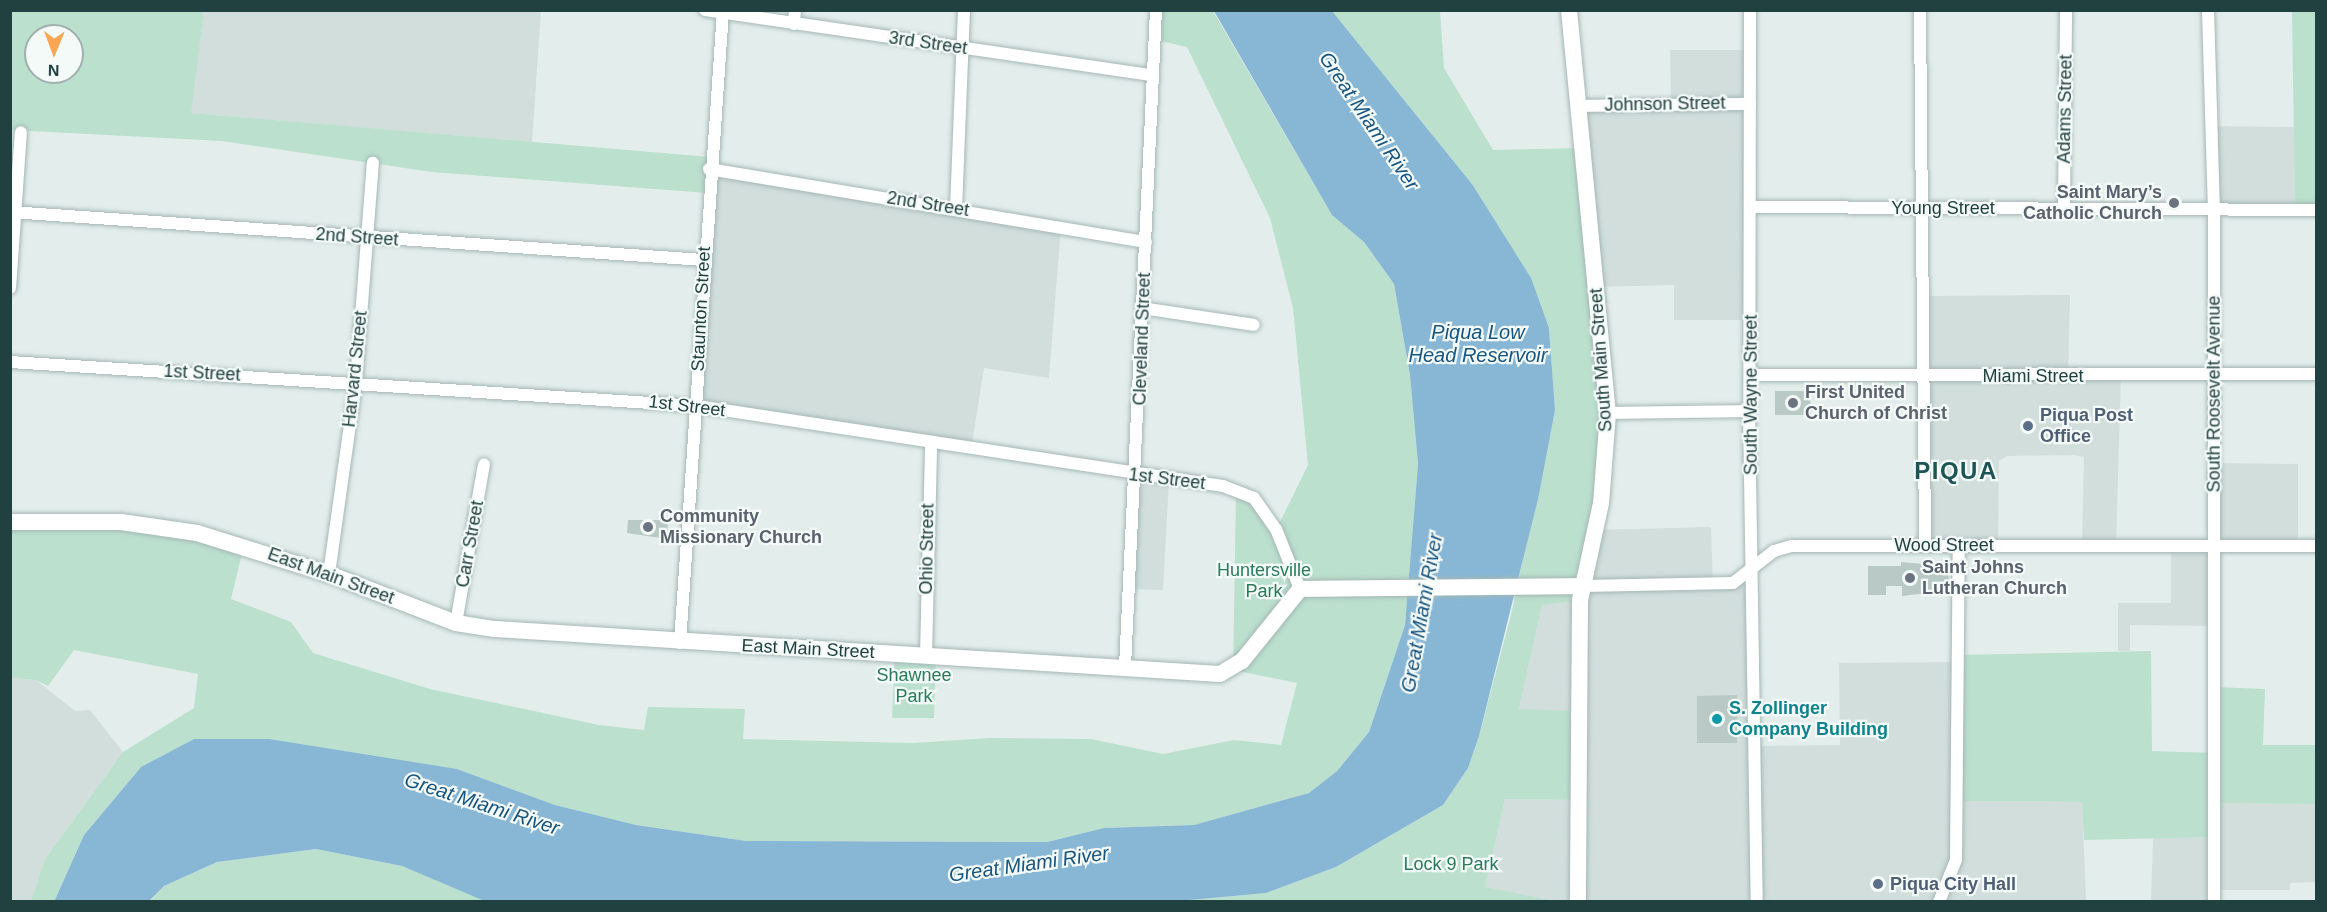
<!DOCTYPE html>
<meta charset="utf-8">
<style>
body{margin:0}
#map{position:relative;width:2327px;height:912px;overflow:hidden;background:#e3eeec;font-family:Helvetica,sans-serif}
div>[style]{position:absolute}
.built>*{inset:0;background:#d1dedc}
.green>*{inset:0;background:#bbe0ce}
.water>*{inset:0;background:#88b7d6}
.building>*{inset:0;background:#b8c9c6}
.roads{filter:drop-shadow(0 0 2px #a5b7b5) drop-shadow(0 0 2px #a5b7b5)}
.street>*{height:12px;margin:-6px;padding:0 6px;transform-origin:6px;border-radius:6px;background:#fff}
.secondary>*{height:16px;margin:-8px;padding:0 8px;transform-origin:8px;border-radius:8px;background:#fff}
.dots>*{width:16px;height:16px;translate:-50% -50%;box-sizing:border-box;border:3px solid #f4faf8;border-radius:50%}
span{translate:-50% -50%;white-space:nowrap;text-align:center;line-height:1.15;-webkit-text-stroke:4.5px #f4faf8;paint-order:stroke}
.street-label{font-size:18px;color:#214140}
.worship-label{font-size:18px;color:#5b616d;font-weight:700}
.right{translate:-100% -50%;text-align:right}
.left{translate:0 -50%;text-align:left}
.service-label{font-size:18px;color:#4e5e75;font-weight:700}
.park-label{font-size:18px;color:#287b5c}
.culture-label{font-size:18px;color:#0d838f;font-weight:700}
.water-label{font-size:20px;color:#175581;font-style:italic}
.district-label{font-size:24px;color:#1c5555;font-weight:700;letter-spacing:1.5px}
.frame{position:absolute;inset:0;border:12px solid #214140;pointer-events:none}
.north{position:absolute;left:24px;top:24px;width:60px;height:60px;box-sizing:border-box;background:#f4faf8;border:2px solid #a0b0ae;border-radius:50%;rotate:181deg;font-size:16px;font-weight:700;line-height:24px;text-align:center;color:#214140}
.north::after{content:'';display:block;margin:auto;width:21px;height:27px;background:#fba654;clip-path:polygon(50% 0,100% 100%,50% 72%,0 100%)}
</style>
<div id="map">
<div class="built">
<i style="clip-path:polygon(204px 11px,541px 11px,532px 142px,190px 113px)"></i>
<i style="clip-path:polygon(1670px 50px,1750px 50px,1750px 320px,1674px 320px,1674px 285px,1596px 287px,1579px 106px,1671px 103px)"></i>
<i style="clip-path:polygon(2211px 126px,2294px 127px,2295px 210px,2214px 210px)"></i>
<i style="clip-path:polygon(709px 169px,1061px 227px,1049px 378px,984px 368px,971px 450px,697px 406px)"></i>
<i style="clip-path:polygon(2070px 295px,2068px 375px,2121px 375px,2116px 545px,2082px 545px,2084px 457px,2074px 455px,2007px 456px,1999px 461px,1998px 545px,1925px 544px,1922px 296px)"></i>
<i style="clip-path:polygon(2214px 463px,2298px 464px,2298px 546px,2215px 545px,2214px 626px,2130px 625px,2130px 651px,2118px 651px,2118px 603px,2171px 603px,2171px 545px,2215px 545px)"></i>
<i style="clip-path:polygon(1137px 476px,1169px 480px,1163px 590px,1130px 589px)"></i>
<i style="clip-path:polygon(1711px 527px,1713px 586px,1752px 569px,1756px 746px,1840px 745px,1839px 663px,1959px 662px,1955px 801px,2082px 802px,2086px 901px,1554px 902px,1485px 887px,1505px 799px,1577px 800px,1519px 709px,1542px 605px,1596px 530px)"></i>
<i style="clip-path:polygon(10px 678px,36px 680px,75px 711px,90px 710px,123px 752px,45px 859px,31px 901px,11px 901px)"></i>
<i style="clip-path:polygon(2214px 803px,2316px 804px,2316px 882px,2290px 883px,2290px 890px,2215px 890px,2214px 901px,2151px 902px,2153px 838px,2213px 837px)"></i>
</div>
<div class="green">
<i style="clip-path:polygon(1156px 10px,1213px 11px,1332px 215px,1364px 242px,1394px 284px,1410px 375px,1418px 464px,1405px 625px,1369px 732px,1337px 771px,1309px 793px,1194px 825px,1104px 828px,1047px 842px,746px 841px,636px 825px,555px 805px,457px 769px,194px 739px,140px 768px,84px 835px,54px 902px,31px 901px,45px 859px,123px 752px,194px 708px,198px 674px,74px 650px,48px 686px,36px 680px,11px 678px,10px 522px,121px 522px,244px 545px,231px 599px,291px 622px,313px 653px,430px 689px,599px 725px,644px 730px,648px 707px,745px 709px,743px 739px,913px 743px,989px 738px,1091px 739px,1163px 754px,1234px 740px,1281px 745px,1297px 683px,1233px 670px,1236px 491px,1254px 498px,1277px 528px,1308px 465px,1293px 308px,1270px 218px,1187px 47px,1155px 40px)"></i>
<i style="clip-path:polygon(evenodd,10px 11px,204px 11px,191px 113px,710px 157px,707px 193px,432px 172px,222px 141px,11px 130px,10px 11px,36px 36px,72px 36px,72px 72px,36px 72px,36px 36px)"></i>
<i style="clip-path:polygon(1332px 11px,1440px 11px,1444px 68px,1493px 150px,1583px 148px,1608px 413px,1580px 600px,1542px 605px,1519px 709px,1578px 711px,1577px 800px,1505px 799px,1485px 887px,1554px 901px,1168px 902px,1266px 893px,1336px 867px,1443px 805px,1468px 768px,1479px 736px,1511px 615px,1555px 410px,1549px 328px,1472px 184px)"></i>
<i style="clip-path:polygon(2292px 11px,2316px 11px,2316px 210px,2295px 210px)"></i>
<i style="clip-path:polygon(2151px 651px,2152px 751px,2214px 753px,2214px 687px,2265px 689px,2263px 745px,2316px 745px,2316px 804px,2214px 803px,2213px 837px,2084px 840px,2082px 802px,1955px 801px,1959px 655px)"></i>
<i style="clip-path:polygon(895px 653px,936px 655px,934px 718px,892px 718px)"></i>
<i style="clip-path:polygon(316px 849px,402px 866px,487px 901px,149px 902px,164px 886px,217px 862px)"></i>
</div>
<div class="water">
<i style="clip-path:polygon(1214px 11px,1332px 11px,1472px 184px,1531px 278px,1549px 328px,1555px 410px,1538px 499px,1479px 736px,1468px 768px,1443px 805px,1336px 867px,1266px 893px,1168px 902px,487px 902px,402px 866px,316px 849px,217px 862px,164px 886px,149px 901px,54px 902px,84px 835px,141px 767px,194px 739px,269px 739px,457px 769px,555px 805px,636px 825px,746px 841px,1047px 842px,1104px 828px,1194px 825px,1309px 793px,1337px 771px,1369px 732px,1405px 625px,1418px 464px,1410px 375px,1394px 284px,1364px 242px,1332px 215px)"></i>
</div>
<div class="building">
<i style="clip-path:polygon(1775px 391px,1810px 391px,1811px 415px,1775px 415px)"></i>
<i style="clip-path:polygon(628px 520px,668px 520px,667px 539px,627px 533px)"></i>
<i style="clip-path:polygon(1901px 562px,1946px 566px,1950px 583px,1946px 583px,1946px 591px,1902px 596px,1902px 586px,1886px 586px,1886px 595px,1868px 595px,1868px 566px,1901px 566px)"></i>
<i style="clip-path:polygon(1737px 695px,1737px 743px,1697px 743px,1697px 696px)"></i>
</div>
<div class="roads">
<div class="street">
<i style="left:705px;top:10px;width:451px;rotate:8.3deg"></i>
<i style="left:1750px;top:10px;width:401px;rotate:90.1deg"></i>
<i style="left:1749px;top:411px;width:491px;rotate:89.1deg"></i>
<i style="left:1920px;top:10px;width:534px;rotate:89.46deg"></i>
<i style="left:2208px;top:10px;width:200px;rotate:88.3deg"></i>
<i style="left:2214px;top:210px;width:692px;rotate:90deg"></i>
<i style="left:794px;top:24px;width:14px;rotate:-86deg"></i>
<i style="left:1579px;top:106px;width:171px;rotate:-0.7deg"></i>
<i style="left:709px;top:169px;width:443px;rotate:9.5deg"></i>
<i style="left:1750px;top:207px;width:566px;rotate:0.3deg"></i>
<i style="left:2064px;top:208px;width:198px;rotate:-89.4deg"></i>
<i style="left:956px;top:209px;width:199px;rotate:-87.7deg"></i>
<i style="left:10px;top:212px;width:695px;rotate:3.96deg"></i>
<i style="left:10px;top:288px;width:156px;rotate:-86deg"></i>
<i style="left:1142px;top:308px;width:113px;rotate:8.6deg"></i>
<i style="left:10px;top:362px;width:688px;rotate:3.66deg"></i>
<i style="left:697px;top:406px;width:532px;rotate:8.65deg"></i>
<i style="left:1223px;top:486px;width:33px;rotate:21deg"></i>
<i style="left:1254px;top:498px;width:38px;rotate:55deg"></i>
<i style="left:1276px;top:529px;width:65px;rotate:68.2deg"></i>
<i style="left:1750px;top:375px;width:566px;rotate:-0.1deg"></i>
<i style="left:1608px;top:413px;width:141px;rotate:-0.8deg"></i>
<i style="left:329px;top:574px;width:194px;rotate:-82deg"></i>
<i style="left:356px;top:382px;width:220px;rotate:-85.6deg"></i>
<i style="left:1583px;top:586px;width:150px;rotate:-1.1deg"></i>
<i style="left:1733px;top:583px;width:52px;rotate:-38deg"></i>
<i style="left:1774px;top:551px;width:19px;rotate:-16deg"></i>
<i style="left:1792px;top:546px;width:524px"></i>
<i style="left:456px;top:623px;width:161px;rotate:-80deg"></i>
<i style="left:680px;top:643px;width:634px;rotate:-86.11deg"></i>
<i style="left:926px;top:655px;width:211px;rotate:-88.6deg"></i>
<i style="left:1125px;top:667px;width:658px;rotate:-87.3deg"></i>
<i style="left:1939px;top:902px;width:45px;rotate:-68deg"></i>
<i style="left:1956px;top:860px;width:315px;rotate:-89.5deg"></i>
</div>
<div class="secondary">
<i style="left:1569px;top:10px;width:405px;rotate:84.5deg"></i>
<i style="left:1608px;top:413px;width:90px;rotate:94.4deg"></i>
<i style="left:1601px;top:503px;width:99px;rotate:102.2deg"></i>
<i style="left:1580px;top:600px;width:302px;rotate:90.4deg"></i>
<i style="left:10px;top:522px;width:111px"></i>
<i style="left:121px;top:522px;width:77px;rotate:8.2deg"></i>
<i style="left:197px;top:533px;width:138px;rotate:17.3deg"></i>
<i style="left:329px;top:574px;width:136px;rotate:21.1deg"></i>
<i style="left:456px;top:623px;width:39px;rotate:9deg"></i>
<i style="left:495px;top:629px;width:726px;rotate:3.55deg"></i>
<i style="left:1220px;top:674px;width:26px;rotate:-31deg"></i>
<i style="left:1242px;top:661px;width:92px;rotate:-51.1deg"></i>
<i style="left:1300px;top:589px;width:283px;rotate:-0.6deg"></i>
</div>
</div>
<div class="dots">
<i style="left:2174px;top:203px;background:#6b7280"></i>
<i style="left:1793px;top:403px;background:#6b7280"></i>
<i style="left:2028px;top:426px;background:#5c6f8a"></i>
<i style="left:648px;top:527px;background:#6b7280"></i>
<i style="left:1910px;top:578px;background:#6b7280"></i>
<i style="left:1717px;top:719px;background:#0f9aa8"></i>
<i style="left:1878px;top:884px;background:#5c6f8a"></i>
</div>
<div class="street-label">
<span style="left:928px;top:43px;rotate:8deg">3rd Street</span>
<span style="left:1665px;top:104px;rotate:-1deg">Johnson Street</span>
<span style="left:2065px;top:109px;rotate:-89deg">Adams Street</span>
<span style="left:928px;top:204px;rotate:9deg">2nd Street</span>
<span style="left:1943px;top:208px">Young Street</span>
<span style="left:357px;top:237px;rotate:4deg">2nd Street</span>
<span style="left:701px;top:309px;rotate:-87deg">Staunton Street</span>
<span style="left:1142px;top:339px;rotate:-88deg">Cleveland Street</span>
<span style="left:1601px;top:360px;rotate:-94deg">South Main Street</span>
<span style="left:355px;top:369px;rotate:-84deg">Harvard Street</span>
<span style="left:202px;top:373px;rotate:3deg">1st Street</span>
<span style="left:2033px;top:376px">Miami Street</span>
<span style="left:2214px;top:394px;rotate:-90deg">South Roosevelt Avenue</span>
<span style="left:1751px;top:395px;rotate:-90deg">South Wayne Street</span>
<span style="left:687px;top:406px;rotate:7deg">1st Street</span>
<span style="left:1167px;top:479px;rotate:7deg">1st Street</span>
<span style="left:470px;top:544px;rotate:-80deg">Carr Street</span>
<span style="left:1944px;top:545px">Wood Street</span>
<span style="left:927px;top:549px;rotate:-89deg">Ohio Street</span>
<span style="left:331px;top:576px;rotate:20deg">East Main Street</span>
<span style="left:808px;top:649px;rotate:3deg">East Main Street</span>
</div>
<div class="worship-label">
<span class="right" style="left:2162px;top:203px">Saint Mary’s<br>Catholic Church</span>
<span class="left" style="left:1805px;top:403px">First United<br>Church of Christ</span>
<span class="left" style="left:660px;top:527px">Community<br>Missionary Church</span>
<span class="left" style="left:1922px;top:578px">Saint Johns<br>Lutheran Church</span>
</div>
<div class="service-label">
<span class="left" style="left:2040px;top:426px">Piqua Post<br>Office</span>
<span class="left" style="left:1890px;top:884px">Piqua City Hall</span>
</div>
<div class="park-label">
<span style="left:1264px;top:581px">Huntersville<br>Park</span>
<span style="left:914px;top:686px">Shawnee<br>Park</span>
<span style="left:1451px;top:864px">Lock 9 Park</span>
</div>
<div class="culture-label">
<span class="left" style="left:1729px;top:719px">S. Zollinger<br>Company Building</span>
</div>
<div class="water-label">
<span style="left:1369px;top:121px;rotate:56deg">Great Miami River</span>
<span style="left:1478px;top:344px">Piqua Low<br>Head Reservoir</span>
<span style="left:1422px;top:613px;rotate:-80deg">Great Miami River</span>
<span style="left:482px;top:804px;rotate:18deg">Great Miami River</span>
<span style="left:1029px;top:864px;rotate:-8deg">Great Miami River</span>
</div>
<div class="district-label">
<span style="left:1956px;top:471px">PIQUA</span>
</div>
<div class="frame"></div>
<div class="north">N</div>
</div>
